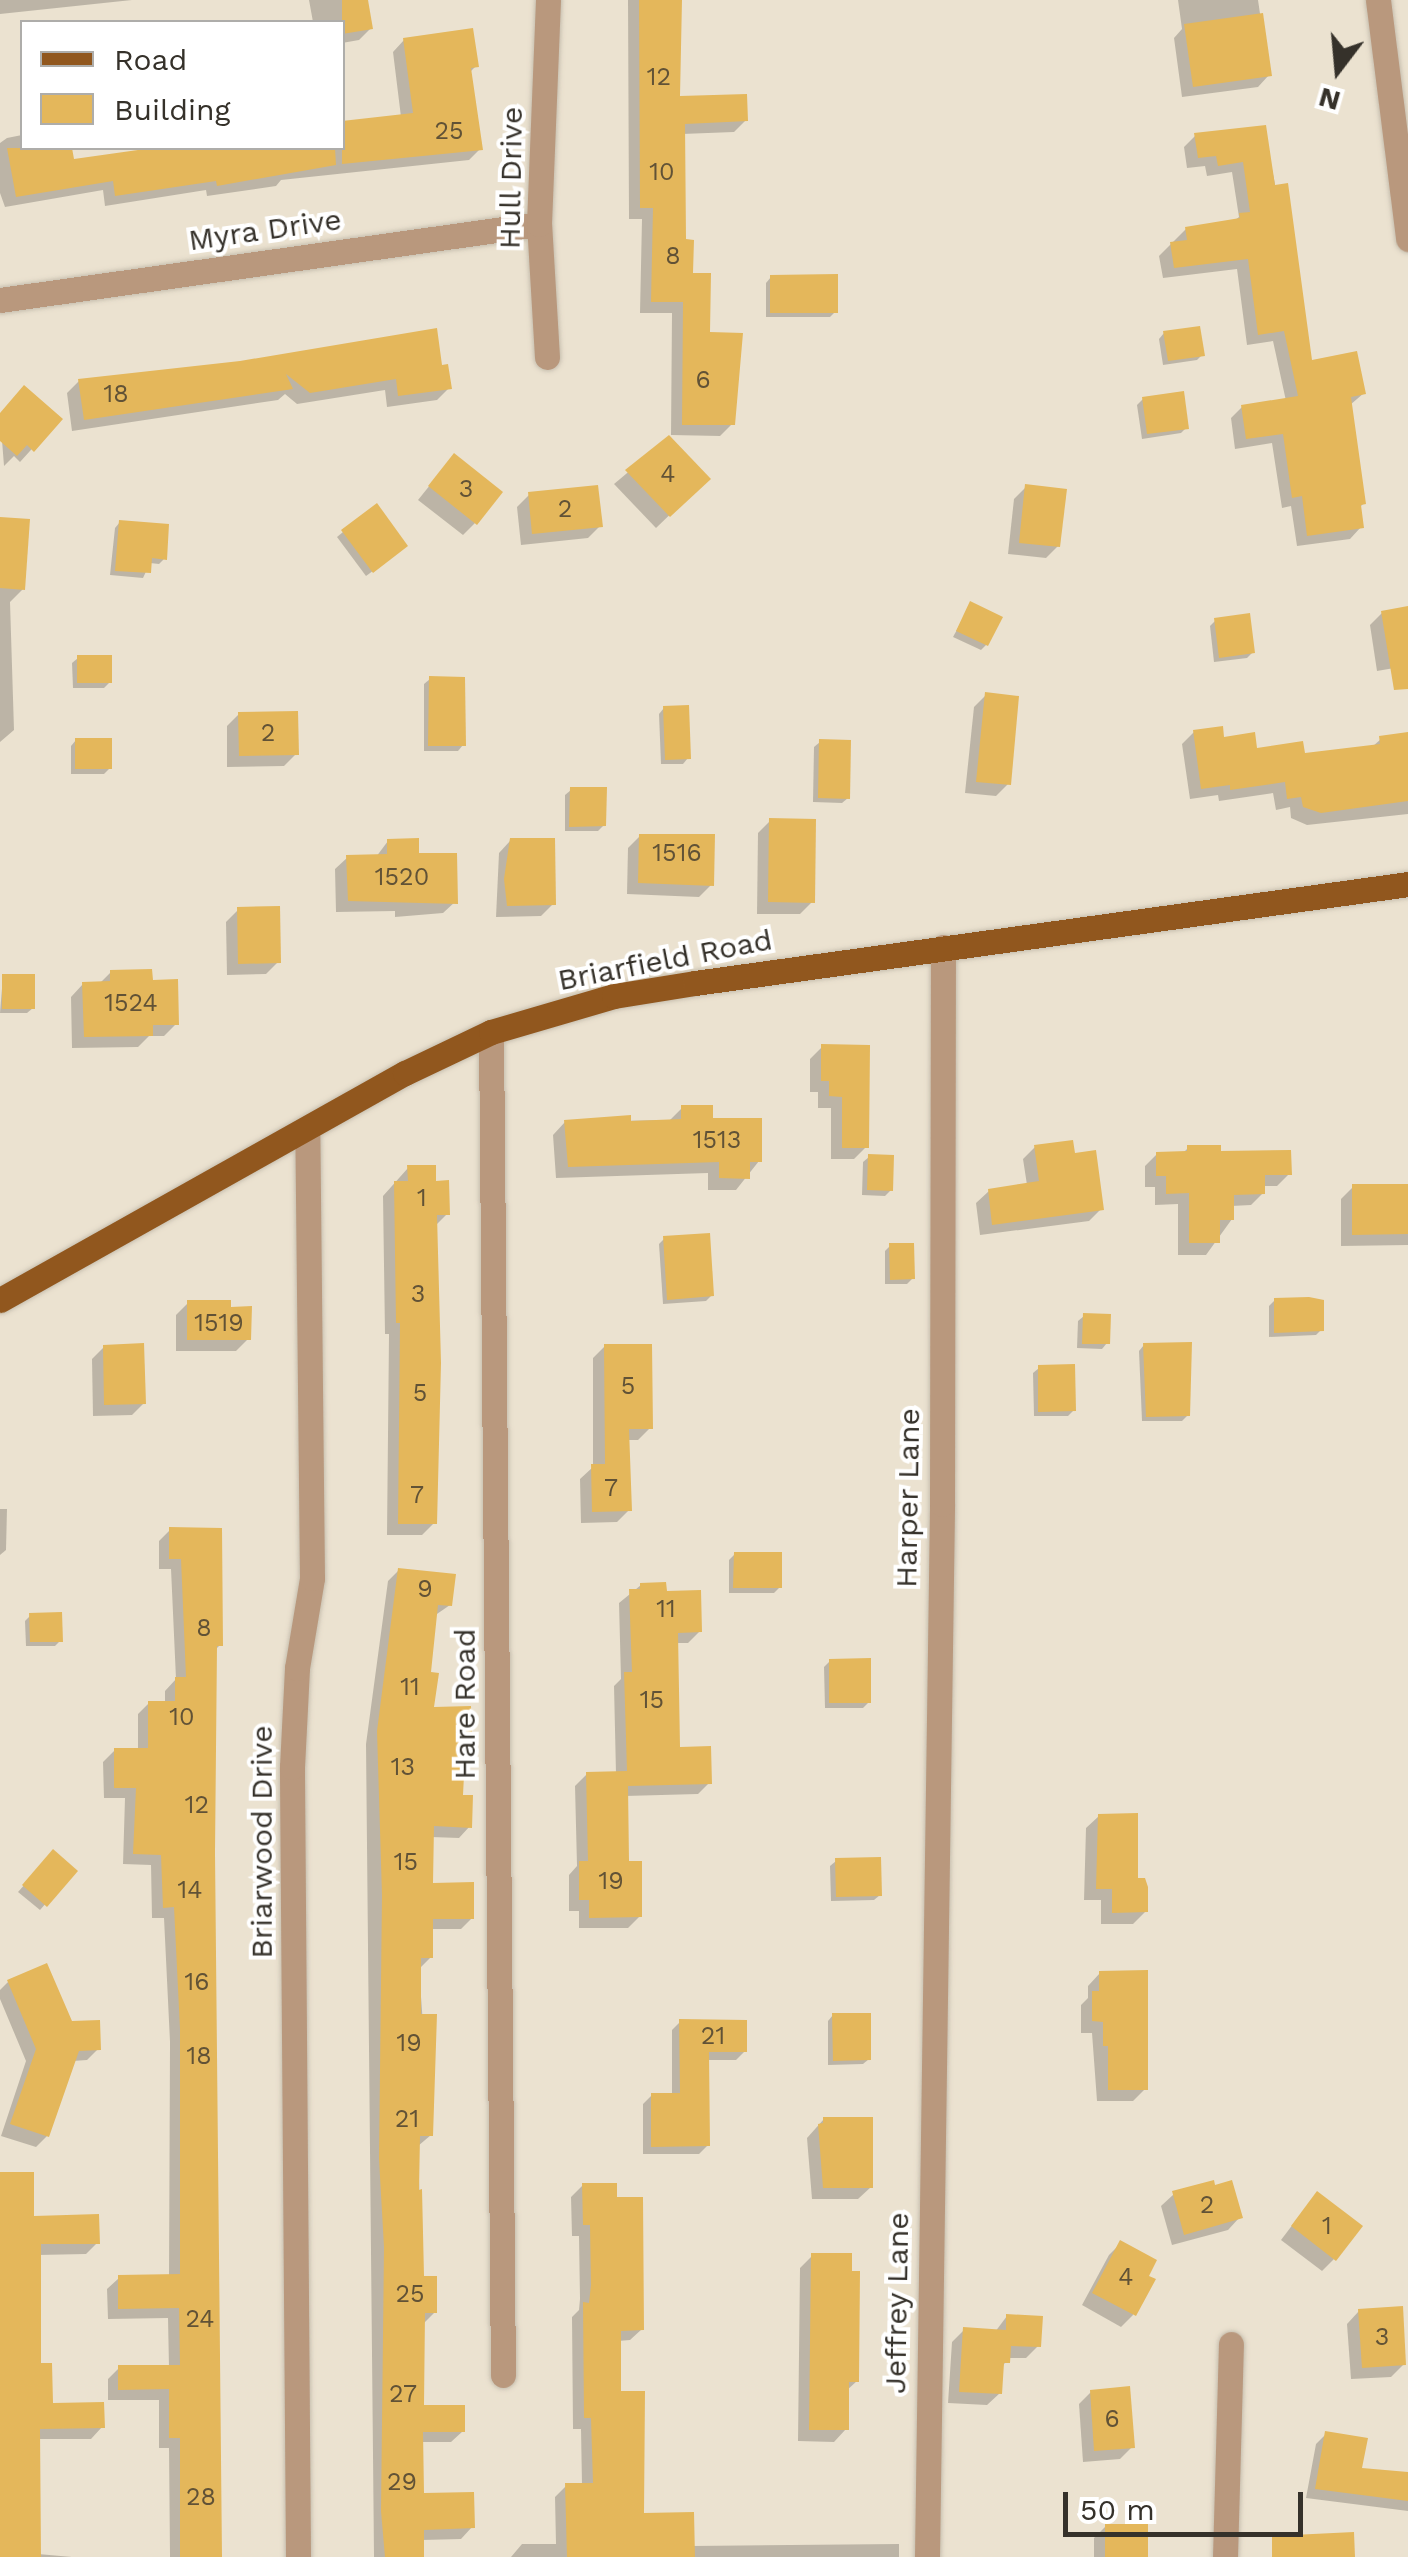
<!DOCTYPE html>
<style>
body{margin:0}
#map{position:relative;width:1408px;height:2557px;overflow:hidden;background:#ebe2d0;font-family:"Work Sans",sans-serif}
div>[style]{position:absolute}
.shadow>*{inset:0;background:#0003}
.building>*{inset:0;background:#e4b75b}
.roads{filter:drop-shadow(0 0 2px #c7bfaf) drop-shadow(0 0 2px #c7bfaf)}
.minor>*{height:25px;margin:-12.5px;padding:0 12.5px;transform-origin:12.5px;border-radius:12.5px;background:#b9987d}
.major>*{height:25px;margin:-12.5px;padding:0 12.5px;transform-origin:12.5px;border-radius:12.5px;background:#91571e}
span{translate:-50% -50%;white-space:nowrap;text-align:center;line-height:1.15;-webkit-text-stroke:8px #fff;paint-order:stroke}
.number-label{font-size:25px;color:#615236}
.number-label span{-webkit-text-stroke-width:0}
.street-label{font-size:30px;color:#35312a}
.legend{position:absolute;left:20px;top:20px;width:325px;height:130px;box-sizing:border-box;background:#fff;border:2px solid #aeadaa;margin:0;padding:12px 18px;list-style:none;font-size:30px;color:#35312a}
.legend li{display:flex;align-items:center;gap:20px;height:50px}
.legend b{width:50px;border:2px solid #aeadaa}
.north{position:absolute;left:1288px;top:20px;width:100px;height:100px;-webkit-text-stroke:8px #fff;paint-order:stroke;rotate:196deg;font-size:28px;font-weight:700;line-height:40px;text-align:center;color:#35312a}
.north::after{content:'';display:block;margin:auto;width:35px;height:45px;background:#35312a;clip-path:polygon(50% 0,100% 100%,50% 72%,0 100%)}
.scale{position:absolute;left:1063px;top:2492px;width:240px;height:45px;box-sizing:border-box;border:5px solid #35312a;border-top:0;padding-left:12px;font-size:30px;line-height:35px;white-space:nowrap;color:#35312a;-webkit-text-stroke:8px #fff;paint-order:stroke}
</style>
<div id="map">
<div class="shadow">
<i style="clip-path:polygon(0 0,132px 0,0 14px)"></i>
<i style="clip-path:polygon(309px 0,366px 0,371px 28px,359px 40px,342px 43px,342px 22px,313px 22px)"></i>
<i style="clip-path:polygon(628px 0,677px 0,678px 99px,746px 120px,734px 132px,682px 134px,683px 242px,732px 424px,720px 436px,671px 435px,672px 313px,640px 313px,642px 219px,629px 219px)"></i>
<i style="clip-path:polygon(1178px 0,1258px 0,1269px 75px,1258px 87px,1182px 97px,1174px 38px,1182px 29px)"></i>
<i style="clip-path:polygon(404px 40px,476px 66px,469px 73px,480px 149px,469px 160px,281px 180px,276px 186px,207px 196px,206px 190px,105px 206px,103px 190px,5px 207px,0 193px,0 143px,7px 138px,22px 135px,22px 148px,40px 148px,40px 152px,70px 148px,72px 161px,176px 148px,342px 148px,401px 117px,393px 52px)"></i>
<i style="clip-path:polygon(1264px 128px,1310px 363px,1364px 393px,1350px 405px,1363px 504px,1359px 508px,1361px 527px,1350px 539px,1297px 546px,1291px 506px,1282px 508px,1272px 443px,1235px 449px,1231px 418px,1242px 407px,1286px 401px,1273px 341px,1247px 345px,1237px 269px,1163px 278px,1159px 256px,1186px 229px,1234px 221px,1239px 217px,1232px 172px,1207px 176px,1205px 166px,1187px 168px,1184px 147px,1195px 136px)"></i>
<i style="clip-path:polygon(771px 277px,835px 312px,830px 317px,766px 317px,766px 283px)"></i>
<i style="clip-path:polygon(1164px 333px,1202px 355px,1197px 360px,1163px 365px,1159px 339px)"></i>
<i style="clip-path:polygon(440px 368px,449px 388px,437px 400px,387px 407px,385px 390px,297px 404px,285px 394px,278px 400px,72px 431px,67px 393px,79px 381px)"></i>
<i style="clip-path:polygon(1143px 399px,1186px 428px,1181px 433px,1142px 439px,1137px 405px)"></i>
<i style="clip-path:polygon(0 415px,59px 419px,20px 462px,14px 456px,4px 466px)"></i>
<i style="clip-path:polygon(669px 438px,707px 479px,656px 528px,614px 484px)"></i>
<i style="clip-path:polygon(443px 469px,475px 523px,463px 535px,418px 500px)"></i>
<i style="clip-path:polygon(1026px 487px,1058px 546px,1046px 558px,1008px 554px,1014px 499px)"></i>
<i style="clip-path:polygon(529px 495px,600px 526px,588px 538px,521px 545px,517px 507px)"></i>
<i style="clip-path:polygon(0 519px,23px 589px,10px 602px,14px 730px,0 742px)"></i>
<i style="clip-path:polygon(120px 522px,164px 559px,159px 564px,150px 563px,143px 578px,110px 575px,115px 528px)"></i>
<i style="clip-path:polygon(343px 532px,400px 551px,366px 576px,337px 537px)"></i>
<i style="clip-path:polygon(971px 604px,986px 645px,981px 650px,953px 637px)"></i>
<i style="clip-path:polygon(1408px 609px,1408px 659px,1400px 667px,1377px 671px,1370px 625px,1382px 613px)"></i>
<i style="clip-path:polygon(1216px 620px,1253px 652px,1247px 658px,1214px 662px,1210px 626px)"></i>
<i style="clip-path:polygon(78px 658px,110px 682px,104px 688px,73px 688px,72px 663px)"></i>
<i style="clip-path:polygon(430px 679px,463px 745px,458px 751px,424px 751px,424px 684px)"></i>
<i style="clip-path:polygon(986px 695px,1008px 784px,996px 796px,965px 793px,974px 707px)"></i>
<i style="clip-path:polygon(664px 708px,688px 758px,683px 764px,661px 764px,659px 714px)"></i>
<i style="clip-path:polygon(239px 714px,296px 754px,284px 766px,227px 767px,227px 726px)"></i>
<i style="clip-path:polygon(1194px 732px,1255px 750px,1303px 756px,1372px 747px,1381px 739px,1408px 734px,1408px 814px,1307px 825px,1291px 818px,1290px 807px,1276px 810px,1273px 793px,1219px 801px,1218px 795px,1190px 799px,1182px 744px)"></i>
<i style="clip-path:polygon(76px 740px,110px 768px,104px 774px,71px 774px,71px 746px)"></i>
<i style="clip-path:polygon(820px 742px,848px 798px,842px 803px,813px 802px,814px 747px)"></i>
<i style="clip-path:polygon(571px 790px,604px 825px,598px 831px,565px 831px,565px 795px)"></i>
<i style="clip-path:polygon(770px 821px,812px 902px,800px 914px,757px 914px,758px 833px)"></i>
<i style="clip-path:polygon(640px 836px,711px 885px,699px 897px,627px 894px,628px 848px)"></i>
<i style="clip-path:polygon(511px 840px,553px 904px,541px 916px,496px 917px,499px 853px)"></i>
<i style="clip-path:polygon(388px 841px,417px 856px,456px 901px,443px 913px,395px 917px,395px 911px,336px 912px,335px 869px,348px 857px,376px 857px)"></i>
<i style="clip-path:polygon(238px 910px,278px 962px,266px 974px,227px 975px,226px 922px)"></i>
<i style="clip-path:polygon(111px 972px,150px 982px,176px 1024px,164px 1036px,149px 1036px,138px 1047px,72px 1048px,71px 997px,83px 984px,99px 984px)"></i>
<i style="clip-path:polygon(3px 976px,33px 1008px,27px 1013px,0 1013px)"></i>
<i style="clip-path:polygon(822px 1047px,866px 1147px,854px 1159px,831px 1159px,831px 1108px,818px 1108px,818px 1092px,810px 1092px,810px 1059px)"></i>
<i style="clip-path:polygon(682px 1108px,759px 1161px,736px 1190px,708px 1190px,708px 1173px,556px 1178px,553px 1135px,565px 1122px,670px 1120px)"></i>
<i style="clip-path:polygon(1035px 1147px,1101px 1209px,1089px 1221px,980px 1235px,976px 1203px,989px 1191px,1027px 1185px,1023px 1159px)"></i>
<i style="clip-path:polygon(1188px 1148px,1289px 1174px,1277px 1186px,1263px 1186px,1263px 1193px,1251px 1205px,1231px 1206px,1232px 1219px,1206px 1255px,1178px 1255px,1178px 1204px,1155px 1205px,1155px 1187px,1145px 1187px,1145px 1166px,1157px 1154px,1182px 1154px)"></i>
<i style="clip-path:polygon(869px 1157px,891px 1190px,885px 1196px,862px 1195px,863px 1162px)"></i>
<i style="clip-path:polygon(408px 1168px,433px 1183px,447px 1214px,434px 1227px,434px 1523px,422px 1535px,387px 1535px,389px 1334px,385px 1334px,383px 1196px)"></i>
<i style="clip-path:polygon(1353px 1187px,1408px 1187px,1408px 1245px,1341px 1246px,1341px 1199px)"></i>
<i style="clip-path:polygon(664px 1239px,712px 1295px,706px 1301px,663px 1304px,659px 1244px)"></i>
<i style="clip-path:polygon(890px 1246px,913px 1278px,907px 1284px,885px 1284px,885px 1251px)"></i>
<i style="clip-path:polygon(1275px 1300px,1321px 1330px,1316px 1335px,1269px 1337px,1269px 1306px)"></i>
<i style="clip-path:polygon(188px 1303px,229px 1309px,248px 1339px,236px 1351px,176px 1351px,176px 1315px)"></i>
<i style="clip-path:polygon(1084px 1316px,1107px 1343px,1102px 1349px,1077px 1348px,1078px 1321px)"></i>
<i style="clip-path:polygon(1144px 1345px,1188px 1415px,1182px 1421px,1142px 1421px,1139px 1351px)"></i>
<i style="clip-path:polygon(605px 1346px,650px 1428px,638px 1440px,627px 1440px,629px 1510px,617px 1522px,581px 1523px,580px 1479px,593px 1467px,593px 1358px)"></i>
<i style="clip-path:polygon(104px 1347px,144px 1403px,132px 1415px,93px 1416px,92px 1359px)"></i>
<i style="clip-path:polygon(1039px 1368px,1074px 1410px,1068px 1416px,1034px 1416px,1033px 1373px)"></i>
<i style="clip-path:polygon(0 1509px,7px 1509px,6px 1550px,0 1555px)"></i>
<i style="clip-path:polygon(170px 1530px,220px 1645px,214px 1651px,212px 1853px,219px 2557px,170px 2557px,169px 2448px,159px 2448px,159px 2400px,108px 2400px,108px 2379px,119px 2368px,169px 2368px,168px 2318px,108px 2319px,107px 2289px,119px 2278px,169px 2277px,170px 2042px,164px 1918px,152px 1918px,151px 1865px,123px 1864px,125px 1798px,104px 1798px,103px 1762px,115px 1750px,138px 1750px,138px 1714px,149px 1703px,165px 1703px,165px 1691px,176px 1679px,171px 1569px,159px 1569px,159px 1541px)"></i>
<i style="clip-path:polygon(735px 1554px,780px 1587px,774px 1593px,729px 1593px,729px 1560px)"></i>
<i style="clip-path:polygon(399px 1570px,450px 1605px,434px 1616px,428px 1674px,431px 1709px,469px 1736px,463px 1743px,461px 1797px,470px 1826px,459px 1838px,431px 1837px,431px 1886px,472px 1918px,461px 1929px,430px 1929px,431px 1957px,419px 1969px,431px 2135px,418px 2146px,422px 2278px,435px 2312px,424px 2323px,421px 2407px,463px 2431px,451px 2442px,421px 2442px,421px 2496px,472px 2527px,461px 2539px,422px 2540px,422px 2557px,374px 2557px,366px 1744px,388px 1581px)"></i>
<i style="clip-path:polygon(641px 1585px,664px 1593px,700px 1631px,688px 1643px,675px 1643px,678px 1749px,709px 1783px,698px 1794px,625px 1796px,626px 1863px,640px 1916px,628px 1928px,579px 1928px,579px 1911px,569px 1911px,569px 1875px,577px 1866px,575px 1786px,587px 1774px,616px 1774px,614px 1686px,621px 1679px,619px 1603px)"></i>
<i style="clip-path:polygon(30px 1616px,60px 1641px,55px 1646px,26px 1646px,25px 1621px)"></i>
<i style="clip-path:polygon(830px 1661px,869px 1702px,863px 1708px,825px 1708px,824px 1667px)"></i>
<i style="clip-path:polygon(1099px 1816px,1136px 1880px,1145px 1912px,1133px 1924px,1101px 1924px,1101px 1900px,1084px 1900px,1086px 1828px)"></i>
<i style="clip-path:polygon(53px 1853px,74px 1871px,40px 1910px,18px 1892px)"></i>
<i style="clip-path:polygon(836px 1861px,880px 1895px,874px 1900px,831px 1901px,830px 1866px)"></i>
<i style="clip-path:polygon(1100px 1973px,1145px 2089px,1133px 2101px,1097px 2101px,1092px 2033px,1081px 2033px,1081px 2005px,1088px 1998px,1088px 1986px)"></i>
<i style="clip-path:polygon(8px 1982px,70px 2023px,98px 2049px,87px 2060px,73px 2061px,47px 2136px,36px 2147px,1px 2136px,26px 2061px,0 1999px,0 1990px)"></i>
<i style="clip-path:polygon(833px 2015px,869px 2059px,863px 2064px,828px 2065px,828px 2021px)"></i>
<i style="clip-path:polygon(680px 2022px,745px 2051px,736px 2060px,707px 2060px,708px 2145px,699px 2154px,643px 2154px,643px 2104px,652px 2095px,672px 2095px,672px 2030px)"></i>
<i style="clip-path:polygon(824px 2119px,871px 2187px,858px 2199px,812px 2199px,807px 2138px)"></i>
<i style="clip-path:polygon(0 2174px,31px 2218px,97px 2243px,86px 2254px,38px 2255px,39px 2365px,50px 2405px,102px 2427px,91px 2439px,37px 2439px,38px 2554px,72px 2557px,0 2557px)"></i>
<i style="clip-path:polygon(583px 2185px,642px 2329px,630px 2340px,618px 2341px,619px 2394px,641px 2515px,692px 2546px,899px 2544px,899px 2557px,511px 2557px,522px 2544px,556px 2544px,555px 2497px,566px 2486px,582px 2485px,581px 2429px,573px 2429px,572px 2317px,579px 2310px,580px 2299px,579px 2236px,572px 2236px,571px 2197px)"></i>
<i style="clip-path:polygon(1174px 2194px,1240px 2217px,1228px 2230px,1172px 2245px,1161px 2206px)"></i>
<i style="clip-path:polygon(1306px 2207px,1334px 2259px,1322px 2271px,1281px 2240px)"></i>
<i style="clip-path:polygon(1121px 2243px,1133px 2315px,1121px 2327px,1082px 2305px,1109px 2255px)"></i>
<i style="clip-path:polygon(812px 2256px,857px 2381px,846px 2391px,846px 2429px,834px 2442px,798px 2441px,800px 2268px)"></i>
<i style="clip-path:polygon(1359px 2311px,1404px 2364px,1391px 2377px,1351px 2379px,1347px 2324px)"></i>
<i style="clip-path:polygon(1007px 2316px,1038px 2346px,1026px 2358px,1008px 2358px,1001px 2369px,1000px 2393px,987px 2405px,948px 2403px,952px 2342px,964px 2330px,995px 2332px)"></i>
<i style="clip-path:polygon(1091px 2392px,1132px 2447px,1120px 2459px,1083px 2462px,1079px 2404px)"></i>
<i style="clip-path:polygon(1326px 2434px,1359px 2471px,1408px 2474px,1408px 2511px,1306px 2498px,1316px 2444px)"></i>
<i style="clip-path:polygon(1106px 2526px,1145px 2557px,1094px 2557px,1094px 2538px)"></i>
</div>
<div class="building">
<i style="clip-path:polygon(342px 0,368px 0,373px 29px,342px 34px)"></i>
<i style="clip-path:polygon(639px 0,682px 0,680px 96px,747px 94px,748px 121px,685px 124px,686px 239px,694px 240px,693px 273px,711px 273px,710px 332px,743px 333px,735px 425px,682px 425px,683px 302px,651px 302px,653px 208px,640px 208px)"></i>
<i style="clip-path:polygon(1263px 13px,1272px 76px,1193px 87px,1184px 24px)"></i>
<i style="clip-path:polygon(473px 28px,479px 67px,471px 68px,483px 150px,342px 164px,342px 121px,413px 113px,403px 38px)"></i>
<i style="clip-path:polygon(1266px 125px,1275px 185px,1288px 183px,1312px 360px,1357px 351px,1366px 394px,1351px 397px,1366px 504px,1361px 505px,1364px 528px,1307px 536px,1302px 496px,1292px 498px,1283px 434px,1246px 439px,1241px 405px,1298px 396px,1284px 331px,1258px 335px,1248px 259px,1174px 268px,1170px 242px,1187px 240px,1185px 227px,1240px 218px,1239px 213px,1250px 212px,1243px 162px,1218px 166px,1216px 156px,1198px 158px,1194px 133px)"></i>
<i style="clip-path:polygon(7px 148px,72px 148px,74px 159px,152px 148px,335px 148px,336px 165px,217px 186px,216px 181px,115px 196px,113px 181px,16px 197px)"></i>
<i style="clip-path:polygon(838px 274px,838px 313px,770px 313px,770px 275px)"></i>
<i style="clip-path:polygon(1200px 326px,1205px 356px,1168px 361px,1163px 331px)"></i>
<i style="clip-path:polygon(437px 328px,442px 365px,448px 364px,452px 389px,398px 396px,396px 379px,310px 393px,286px 374px,293px 389px,84px 420px,78px 379px,240px 361px)"></i>
<i style="clip-path:polygon(24px 385px,63px 419px,34px 452px,27px 445px,17px 456px,0 441px,0 413px)"></i>
<i style="clip-path:polygon(1184px 391px,1189px 429px,1147px 434px,1142px 397px)"></i>
<i style="clip-path:polygon(669px 435px,711px 479px,670px 517px,625px 470px)"></i>
<i style="clip-path:polygon(454px 453px,503px 492px,477px 525px,428px 486px)"></i>
<i style="clip-path:polygon(1025px 484px,1067px 489px,1060px 547px,1019px 543px)"></i>
<i style="clip-path:polygon(598px 485px,603px 527px,532px 534px,528px 492px)"></i>
<i style="clip-path:polygon(377px 503px,408px 546px,373px 573px,341px 530px)"></i>
<i style="clip-path:polygon(0 517px,30px 519px,25px 590px,0 588px)"></i>
<i style="clip-path:polygon(119px 520px,169px 524px,167px 560px,152px 558px,151px 573px,115px 571px)"></i>
<i style="clip-path:polygon(970px 601px,1003px 617px,988px 646px,956px 631px)"></i>
<i style="clip-path:polygon(1408px 606px,1408px 689px,1394px 690px,1381px 611px)"></i>
<i style="clip-path:polygon(1250px 613px,1255px 653px,1219px 658px,1214px 618px)"></i>
<i style="clip-path:polygon(77px 655px,112px 655px,112px 683px,77px 683px)"></i>
<i style="clip-path:polygon(429px 676px,465px 677px,466px 746px,428px 746px)"></i>
<i style="clip-path:polygon(985px 692px,1019px 696px,1011px 785px,976px 782px)"></i>
<i style="clip-path:polygon(689px 705px,691px 759px,665px 760px,663px 706px)"></i>
<i style="clip-path:polygon(298px 711px,299px 755px,239px 756px,238px 712px)"></i>
<i style="clip-path:polygon(1223px 726px,1224px 737px,1255px 732px,1257px 748px,1303px 741px,1305px 753px,1380px 744px,1379px 736px,1408px 732px,1408px 801px,1321px 813px,1303px 807px,1301px 797px,1287px 799px,1285px 782px,1230px 790px,1230px 785px,1201px 789px,1193px 730px)"></i>
<i style="clip-path:polygon(75px 738px,112px 738px,112px 769px,75px 769px)"></i>
<i style="clip-path:polygon(819px 739px,851px 740px,850px 799px,818px 798px)"></i>
<i style="clip-path:polygon(570px 787px,607px 787px,606px 826px,569px 827px)"></i>
<i style="clip-path:polygon(769px 818px,816px 819px,815px 903px,768px 902px)"></i>
<i style="clip-path:polygon(639px 834px,715px 834px,714px 886px,638px 883px)"></i>
<i style="clip-path:polygon(419px 838px,419px 853px,457px 853px,458px 904px,348px 901px,346px 855px,387px 854px,387px 839px)"></i>
<i style="clip-path:polygon(510px 838px,555px 838px,556px 905px,507px 906px,504px 879px)"></i>
<i style="clip-path:polygon(280px 906px,281px 963px,238px 964px,237px 907px)"></i>
<i style="clip-path:polygon(152px 969px,153px 980px,178px 979px,179px 1025px,153px 1025px,153px 1036px,84px 1037px,82px 982px,110px 981px,110px 970px)"></i>
<i style="clip-path:polygon(2px 974px,35px 974px,35px 1009px,2px 1009px)"></i>
<i style="clip-path:polygon(821px 1044px,870px 1045px,869px 1148px,842px 1148px,842px 1097px,829px 1096px,829px 1081px,821px 1081px)"></i>
<i style="clip-path:polygon(681px 1105px,713px 1105px,713px 1118px,762px 1118px,762px 1162px,750px 1162px,750px 1179px,719px 1178px,719px 1162px,568px 1167px,564px 1120px,631px 1115px,631px 1121px,681px 1119px)"></i>
<i style="clip-path:polygon(1073px 1140px,1075px 1153px,1096px 1150px,1104px 1210px,992px 1225px,988px 1189px,1039px 1181px,1034px 1145px)"></i>
<i style="clip-path:polygon(1187px 1145px,1221px 1145px,1221px 1151px,1291px 1150px,1292px 1175px,1265px 1175px,1265px 1194px,1234px 1195px,1234px 1220px,1220px 1220px,1220px 1243px,1189px 1243px,1189px 1193px,1166px 1194px,1166px 1176px,1156px 1176px,1156px 1152px,1187px 1151px)"></i>
<i style="clip-path:polygon(868px 1154px,894px 1155px,893px 1191px,867px 1190px)"></i>
<i style="clip-path:polygon(407px 1165px,436px 1165px,436px 1181px,449px 1180px,450px 1215px,437px 1215px,441px 1363px,437px 1524px,398px 1524px,400px 1323px,396px 1323px,394px 1181px,408px 1181px)"></i>
<i style="clip-path:polygon(1352px 1184px,1408px 1184px,1408px 1234px,1352px 1235px)"></i>
<i style="clip-path:polygon(710px 1233px,714px 1296px,667px 1300px,663px 1236px)"></i>
<i style="clip-path:polygon(889px 1243px,914px 1243px,915px 1279px,890px 1280px)"></i>
<i style="clip-path:polygon(1309px 1297px,1324px 1300px,1324px 1331px,1274px 1333px,1274px 1298px)"></i>
<i style="clip-path:polygon(187px 1300px,231px 1300px,231px 1307px,252px 1306px,251px 1340px,187px 1340px)"></i>
<i style="clip-path:polygon(1083px 1313px,1111px 1314px,1110px 1344px,1082px 1344px)"></i>
<i style="clip-path:polygon(1192px 1342px,1190px 1416px,1146px 1417px,1143px 1343px)"></i>
<i style="clip-path:polygon(144px 1343px,146px 1404px,104px 1405px,103px 1345px)"></i>
<i style="clip-path:polygon(604px 1344px,652px 1344px,653px 1429px,629px 1429px,632px 1511px,592px 1512px,591px 1464px,605px 1464px)"></i>
<i style="clip-path:polygon(1075px 1364px,1076px 1411px,1038px 1412px,1038px 1365px)"></i>
<i style="clip-path:polygon(169px 1527px,222px 1528px,223px 1646px,217px 1646px,215px 1853px,222px 2557px,180px 2557px,180px 2438px,169px 2438px,169px 2389px,118px 2390px,118px 2365px,180px 2365px,179px 2308px,118px 2309px,118px 2275px,180px 2274px,180px 2029px,174px 1907px,163px 1908px,161px 1855px,133px 1854px,136px 1788px,114px 1788px,114px 1748px,148px 1748px,148px 1701px,175px 1701px,175px 1677px,186px 1677px,181px 1559px,169px 1559px)"></i>
<i style="clip-path:polygon(734px 1552px,782px 1552px,782px 1588px,733px 1588px)"></i>
<i style="clip-path:polygon(398px 1568px,456px 1574px,452px 1606px,438px 1605px,431px 1672px,439px 1673px,434px 1707px,471px 1706px,472px 1737px,466px 1737px,463px 1795px,473px 1795px,472px 1828px,434px 1826px,433px 1883px,474px 1882px,474px 1919px,433px 1919px,433px 1958px,421px 1958px,421px 2014px,437px 2014px,433px 2136px,420px 2136px,419px 2190px,422px 2189px,424px 2276px,437px 2276px,437px 2313px,425px 2313px,424px 2405px,465px 2405px,465px 2432px,423px 2432px,424px 2493px,474px 2492px,475px 2528px,424px 2530px,424px 2557px,385px 2557px,381px 2511px,384px 2247px,379px 2159px,382px 1895px,377px 1731px)"></i>
<i style="clip-path:polygon(666px 1582px,667px 1591px,701px 1590px,702px 1632px,678px 1633px,680px 1747px,711px 1746px,712px 1784px,628px 1786px,629px 1861px,642px 1861px,642px 1917px,589px 1918px,589px 1900px,579px 1900px,579px 1861px,588px 1861px,586px 1772px,627px 1771px,624px 1672px,632px 1672px,629px 1589px,640px 1589px,640px 1583px)"></i>
<i style="clip-path:polygon(62px 1612px,63px 1642px,30px 1642px,29px 1613px)"></i>
<i style="clip-path:polygon(871px 1658px,871px 1703px,829px 1703px,829px 1659px)"></i>
<i style="clip-path:polygon(1138px 1813px,1138px 1878px,1145px 1878px,1148px 1887px,1148px 1912px,1112px 1913px,1112px 1889px,1096px 1889px,1098px 1814px)"></i>
<i style="clip-path:polygon(53px 1849px,78px 1871px,47px 1907px,22px 1885px)"></i>
<i style="clip-path:polygon(881px 1857px,882px 1896px,836px 1897px,835px 1858px)"></i>
<i style="clip-path:polygon(47px 1963px,72px 2021px,100px 2020px,101px 2050px,79px 2051px,49px 2137px,10px 2124px,36px 2049px,7px 1980px)"></i>
<i style="clip-path:polygon(1148px 1970px,1148px 2090px,1108px 2090px,1108px 2046px,1103px 2046px,1103px 2022px,1092px 2021px,1092px 1991px,1099px 1991px,1099px 1971px)"></i>
<i style="clip-path:polygon(832px 2013px,871px 2013px,871px 2060px,833px 2061px)"></i>
<i style="clip-path:polygon(679px 2019px,747px 2020px,747px 2052px,709px 2052px,710px 2146px,651px 2147px,651px 2093px,680px 2093px)"></i>
<i style="clip-path:polygon(823px 2117px,873px 2117px,873px 2188px,823px 2188px,818px 2124px,823px 2123px)"></i>
<i style="clip-path:polygon(0 2172px,34px 2172px,34px 2216px,99px 2214px,100px 2244px,41px 2244px,41px 2363px,52px 2363px,53px 2403px,104px 2402px,105px 2428px,40px 2429px,41px 2557px,0 2557px)"></i>
<i style="clip-path:polygon(1214px 2180px,1215px 2185px,1232px 2180px,1243px 2218px,1184px 2235px,1172px 2191px)"></i>
<i style="clip-path:polygon(582px 2183px,617px 2183px,617px 2197px,643px 2197px,644px 2330px,621px 2331px,621px 2391px,645px 2391px,644px 2513px,694px 2512px,695px 2557px,567px 2557px,565px 2483px,593px 2483px,591px 2418px,584px 2418px,583px 2302px,589px 2303px,591px 2285px,590px 2225px,583px 2225px)"></i>
<i style="clip-path:polygon(1317px 2191px,1363px 2226px,1336px 2261px,1291px 2226px)"></i>
<i style="clip-path:polygon(1120px 2240px,1157px 2260px,1149px 2276px,1156px 2279px,1136px 2316px,1092px 2293px)"></i>
<i style="clip-path:polygon(811px 2253px,852px 2253px,852px 2271px,860px 2271px,859px 2382px,849px 2382px,849px 2430px,809px 2430px)"></i>
<i style="clip-path:polygon(1403px 2306px,1406px 2365px,1362px 2368px,1358px 2309px)"></i>
<i style="clip-path:polygon(1006px 2314px,1043px 2316px,1041px 2347px,1011px 2346px,1010px 2363px,1004px 2363px,1002px 2394px,959px 2392px,963px 2327px,1006px 2330px)"></i>
<i style="clip-path:polygon(1130px 2386px,1135px 2448px,1094px 2451px,1090px 2390px)"></i>
<i style="clip-path:polygon(1325px 2431px,1368px 2438px,1362px 2468px,1408px 2472px,1408px 2501px,1315px 2489px)"></i>
<i style="clip-path:polygon(1105px 2524px,1148px 2524px,1148px 2557px,1105px 2557px)"></i>
<i style="clip-path:polygon(1354px 2532px,1355px 2557px,1272px 2557px,1272px 2536px)"></i>
</div>
<div class="roads">
<div class="minor">
<i style="left:1378px;top:0;width:241px;rotate:82.8deg"></i>
<i style="left:0;top:300px;width:544px;rotate:-8.03deg"></i>
<i style="left:547px;top:357px;width:133px;rotate:-93.4deg"></i>
<i style="left:539px;top:224px;width:224px;rotate:-87.7deg"></i>
<i style="left:491px;top:1032px;width:1343px;rotate:89.49deg"></i>
<i style="left:298px;top:2557px;width:790px;rotate:-90.44deg"></i>
<i style="left:292px;top:1767px;width:99px;rotate:-87.1deg"></i>
<i style="left:297px;top:1668px;width:91px;rotate:-80.5deg"></i>
<i style="left:312px;top:1578px;width:449px;rotate:-90.6deg"></i>
<i style="left:927px;top:2557px;width:1053px;rotate:-89.18deg"></i>
<i style="left:942px;top:1504px;width:557px;rotate:-89.9deg"></i>
<i style="left:1225px;top:2557px;width:213px;rotate:-88.4deg"></i>
</div>
<div class="major">
<i style="left:0;top:1300px;width:464px;rotate:-29.3deg"></i>
<i style="left:405px;top:1073px;width:95px;rotate:-25.5deg"></i>
<i style="left:491px;top:1032px;width:128px;rotate:-16.3deg"></i>
<i style="left:614px;top:996px;width:82px;rotate:-9.1deg"></i>
<i style="left:695px;top:983px;width:720px;rotate:-7.9deg"></i>
</div>
</div>
<div class="number-label">
<span style="left:659px;top:77px">12</span>
<span style="left:449px;top:131px">25</span>
<span style="left:662px;top:172px">10</span>
<span style="left:673px;top:256px">8</span>
<span style="left:703px;top:380px">6</span>
<span style="left:116px;top:394px">18</span>
<span style="left:668px;top:474px">4</span>
<span style="left:466px;top:489px">3</span>
<span style="left:565px;top:509px">2</span>
<span style="left:268px;top:733px">2</span>
<span style="left:677px;top:853px">1516</span>
<span style="left:402px;top:877px">1520</span>
<span style="left:131px;top:1003px">1524</span>
<span style="left:717px;top:1140px">1513</span>
<span style="left:422px;top:1198px">1</span>
<span style="left:418px;top:1294px">3</span>
<span style="left:219px;top:1323px">1519</span>
<span style="left:628px;top:1386px">5</span>
<span style="left:420px;top:1393px">5</span>
<span style="left:611px;top:1488px">7</span>
<span style="left:417px;top:1495px">7</span>
<span style="left:425px;top:1589px">9</span>
<span style="left:666px;top:1609px">11</span>
<span style="left:204px;top:1628px">8</span>
<span style="left:410px;top:1687px">11</span>
<span style="left:652px;top:1700px">15</span>
<span style="left:182px;top:1717px">10</span>
<span style="left:403px;top:1767px">13</span>
<span style="left:197px;top:1805px">12</span>
<span style="left:406px;top:1862px">15</span>
<span style="left:611px;top:1881px">19</span>
<span style="left:190px;top:1890px">14</span>
<span style="left:197px;top:1982px">16</span>
<span style="left:713px;top:2036px">21</span>
<span style="left:409px;top:2043px">19</span>
<span style="left:199px;top:2056px">18</span>
<span style="left:407px;top:2119px">21</span>
<span style="left:1207px;top:2205px">2</span>
<span style="left:1327px;top:2226px">1</span>
<span style="left:1126px;top:2277px">4</span>
<span style="left:410px;top:2294px">25</span>
<span style="left:200px;top:2319px">24</span>
<span style="left:1382px;top:2337px">3</span>
<span style="left:403px;top:2394px">27</span>
<span style="left:1112px;top:2419px">6</span>
<span style="left:402px;top:2482px">29</span>
<span style="left:201px;top:2497px">28</span>
</div>
<div class="street-label">
<span style="left:511px;top:178px;rotate:-89deg">Hull Drive</span>
<span style="left:265px;top:230px;rotate:-8deg">Myra Drive</span>
<span style="left:665px;top:960px;rotate:-11deg">Briarfield Road</span>
<span style="left:908px;top:1498px;rotate:-89deg">Harper Lane</span>
<span style="left:465px;top:1704px;rotate:-90deg">Hare Road</span>
<span style="left:262px;top:1842px;rotate:-90deg">Briarwood Drive</span>
<span style="left:897px;top:2303px;rotate:-89deg">Jeffrey Lane</span>
</div>
<ul class="legend">
<li><b style="height:12px;background:#91571e"></b>Road</li>
<li><b style="height:28px;background:#e4b75b"></b>Building</li>
</ul>
<div class="north">N</div>
<div class="scale">50 m</div>
</div>
